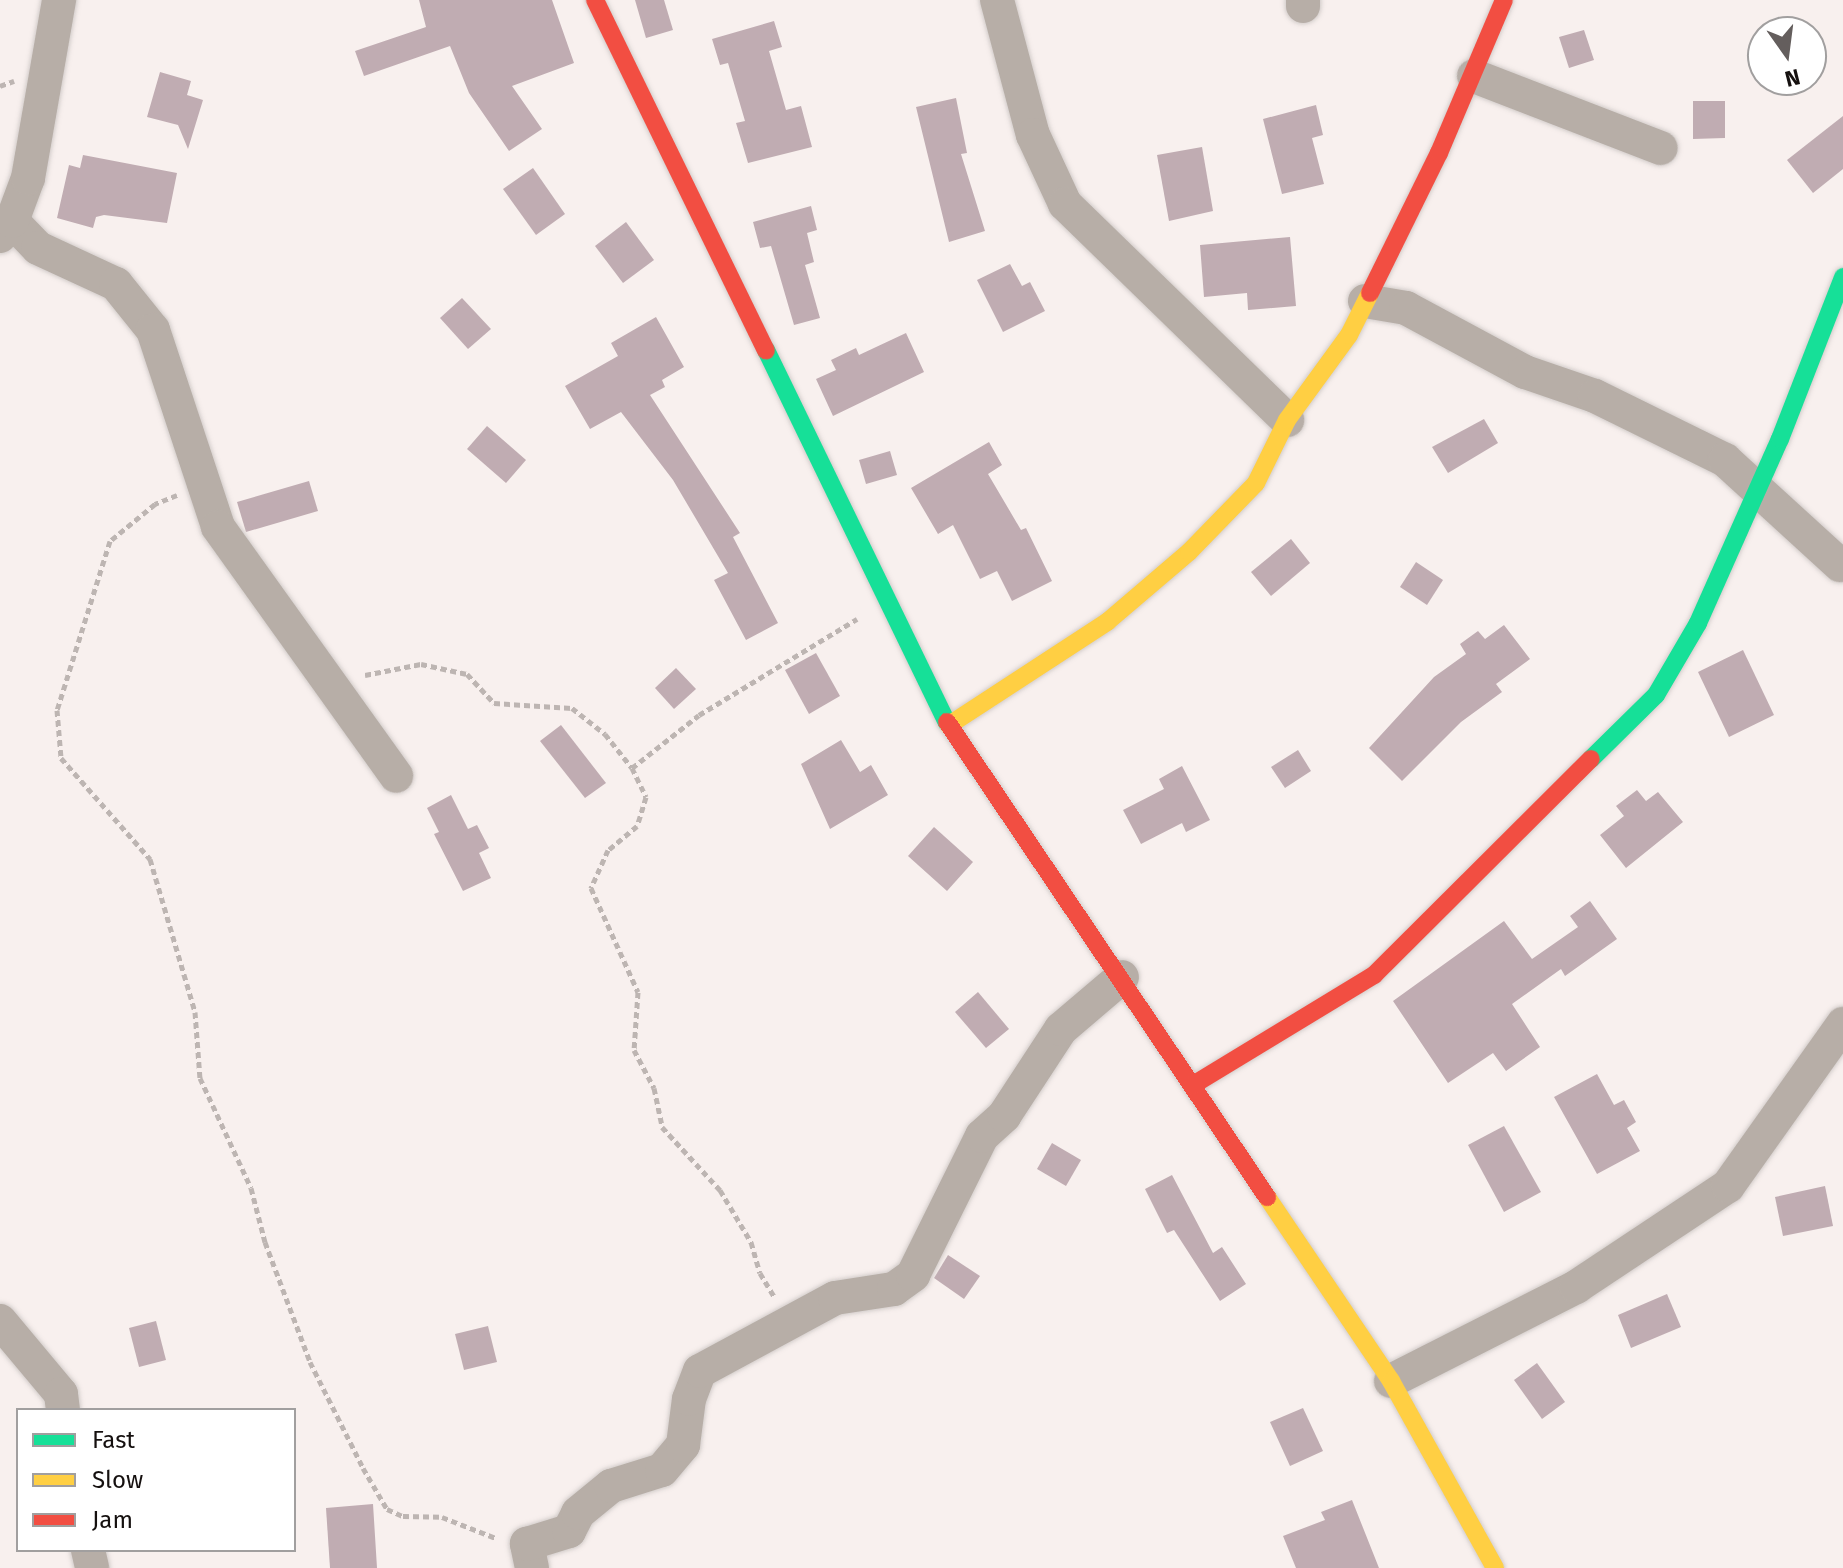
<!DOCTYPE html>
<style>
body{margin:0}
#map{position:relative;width:1843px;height:1568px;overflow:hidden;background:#f8f0ee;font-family:"Fira Sans",sans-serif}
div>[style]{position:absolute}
.building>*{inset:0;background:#c0acb2}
.path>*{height:5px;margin-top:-2.5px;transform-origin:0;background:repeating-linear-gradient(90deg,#bdb5b2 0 6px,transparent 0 10px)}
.roads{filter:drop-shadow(0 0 2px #d3cdcb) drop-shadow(0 0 2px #d3cdcb)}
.street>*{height:34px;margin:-17px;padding:0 17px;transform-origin:17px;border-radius:17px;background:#b7aea7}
.fast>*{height:18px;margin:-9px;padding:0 9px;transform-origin:9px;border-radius:9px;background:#16e098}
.slow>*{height:18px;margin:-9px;padding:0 9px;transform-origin:9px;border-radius:9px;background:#ffcf43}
.jam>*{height:18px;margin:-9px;padding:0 9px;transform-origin:9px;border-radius:9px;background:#f24e42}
span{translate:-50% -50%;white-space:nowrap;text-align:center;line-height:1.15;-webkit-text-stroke:8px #fff;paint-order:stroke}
.legend{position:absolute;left:16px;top:1408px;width:280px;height:144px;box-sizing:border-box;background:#fff;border:2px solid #a19f9f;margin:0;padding:10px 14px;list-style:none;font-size:24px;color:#15100f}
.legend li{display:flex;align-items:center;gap:16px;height:40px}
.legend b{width:40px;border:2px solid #a19f9f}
.north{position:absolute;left:1747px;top:16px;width:80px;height:80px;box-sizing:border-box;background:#fff;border:2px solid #a19f9f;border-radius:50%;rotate:166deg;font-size:22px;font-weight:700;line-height:32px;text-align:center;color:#15100f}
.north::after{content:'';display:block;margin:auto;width:28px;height:36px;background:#645e5d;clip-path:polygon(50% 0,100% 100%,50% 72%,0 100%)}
</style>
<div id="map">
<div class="building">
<i style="clip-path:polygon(419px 0,552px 0,574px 63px,512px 86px,542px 129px,509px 151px,469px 93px,450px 46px,364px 76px,355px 51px,426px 27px)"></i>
<i style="clip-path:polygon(635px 0,664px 0,673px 30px,646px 38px)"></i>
<i style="clip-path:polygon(774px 21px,782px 47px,769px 51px,786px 110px,801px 106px,812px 147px,748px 163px,736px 123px,745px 121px,728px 63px,720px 65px,712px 39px)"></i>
<i style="clip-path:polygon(1584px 30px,1594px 60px,1569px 68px,1559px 37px)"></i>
<i style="clip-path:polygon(160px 72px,191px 81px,187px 95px,203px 100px,188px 149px,178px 125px,147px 117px)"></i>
<i style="clip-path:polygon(956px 98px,967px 153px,961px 154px,985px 231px,949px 242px,916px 107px)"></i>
<i style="clip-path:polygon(1693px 101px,1725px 101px,1725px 138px,1693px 139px)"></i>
<i style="clip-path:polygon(1316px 105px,1323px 135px,1312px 138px,1324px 184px,1282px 194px,1263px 119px)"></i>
<i style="clip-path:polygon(1843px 116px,1843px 169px,1813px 193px,1787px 160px)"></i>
<i style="clip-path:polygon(1202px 147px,1213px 211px,1169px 221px,1157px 155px)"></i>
<i style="clip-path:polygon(83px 155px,177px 173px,167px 223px,104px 215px,96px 217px,93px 228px,57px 218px,69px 165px,80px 168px)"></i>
<i style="clip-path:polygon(533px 168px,565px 214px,536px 235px,503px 189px)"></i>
<i style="clip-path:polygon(811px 206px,817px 230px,807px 233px,814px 262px,805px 265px,820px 318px,794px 325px,771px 246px,760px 248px,753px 222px)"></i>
<i style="clip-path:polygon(626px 222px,654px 260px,623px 283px,595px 246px)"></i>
<i style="clip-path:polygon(1290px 237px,1296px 306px,1248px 310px,1247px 293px,1204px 297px,1200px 245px)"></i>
<i style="clip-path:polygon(1010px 264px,1022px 286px,1030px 282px,1045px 311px,1003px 332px,977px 280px)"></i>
<i style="clip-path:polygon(462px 298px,491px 329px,468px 349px,440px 318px)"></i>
<i style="clip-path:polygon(656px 317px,684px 367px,662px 380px,665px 387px,650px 395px,740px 533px,733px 537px,778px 623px,746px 640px,714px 580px,728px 573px,673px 480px,621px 412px,590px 429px,565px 386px,618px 356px,611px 343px)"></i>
<i style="clip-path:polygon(906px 333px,924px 372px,833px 416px,816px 379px,836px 370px,831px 360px,856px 348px,859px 355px)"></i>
<i style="clip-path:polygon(1484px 419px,1498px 443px,1448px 473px,1432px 447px)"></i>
<i style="clip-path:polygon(487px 426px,526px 460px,506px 483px,467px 449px)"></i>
<i style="clip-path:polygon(989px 442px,1002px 465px,988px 474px,1021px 530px,1026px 528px,1052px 581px,1012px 601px,997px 571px,980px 579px,953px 525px,938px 534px,911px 488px)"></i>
<i style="clip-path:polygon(890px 451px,897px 475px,866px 484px,859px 460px)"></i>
<i style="clip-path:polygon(309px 481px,318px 511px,246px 532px,237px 502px)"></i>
<i style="clip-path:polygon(1291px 539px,1310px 563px,1271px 596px,1251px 572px)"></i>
<i style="clip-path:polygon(1416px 562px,1443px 580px,1427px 605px,1400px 587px)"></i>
<i style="clip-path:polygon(1504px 625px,1530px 659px,1496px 684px,1502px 692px,1461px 722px,1402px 781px,1369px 748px,1434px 677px,1466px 654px,1460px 644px,1478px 631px,1485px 639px)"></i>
<i style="clip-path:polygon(1743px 650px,1774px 715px,1729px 737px,1698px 672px)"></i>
<i style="clip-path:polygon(816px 653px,840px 696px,809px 714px,785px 670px)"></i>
<i style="clip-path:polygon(676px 668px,696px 689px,674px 709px,655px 688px)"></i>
<i style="clip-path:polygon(561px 725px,606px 783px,585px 798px,540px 741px)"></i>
<i style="clip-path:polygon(841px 740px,860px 772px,871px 765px,888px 795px,830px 829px,801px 764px)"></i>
<i style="clip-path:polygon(1298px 750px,1311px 771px,1285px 788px,1271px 767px)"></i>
<i style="clip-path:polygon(1182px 766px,1210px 820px,1186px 832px,1182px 823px,1141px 844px,1123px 810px,1164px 789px,1159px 779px)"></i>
<i style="clip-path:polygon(1637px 790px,1646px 801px,1658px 792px,1683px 822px,1626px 868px,1600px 835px,1624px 816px,1616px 806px)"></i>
<i style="clip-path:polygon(451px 795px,468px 829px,477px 825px,489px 848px,479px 853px,491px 878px,463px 891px,434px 834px,439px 832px,427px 808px)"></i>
<i style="clip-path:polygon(934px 827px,973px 862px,947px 891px,908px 856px)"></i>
<i style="clip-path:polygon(1590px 901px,1617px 939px,1565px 976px,1561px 969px,1512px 1004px,1540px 1047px,1506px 1071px,1493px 1053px,1448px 1083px,1393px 1001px,1504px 921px,1532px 959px,1578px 927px,1570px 916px)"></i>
<i style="clip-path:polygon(978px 992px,1009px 1029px,986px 1048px,955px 1012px)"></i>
<i style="clip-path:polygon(1597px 1074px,1614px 1105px,1624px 1100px,1636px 1122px,1627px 1128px,1640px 1151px,1597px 1174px,1554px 1097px)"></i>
<i style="clip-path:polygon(1504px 1126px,1541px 1192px,1504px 1212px,1468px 1145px)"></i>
<i style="clip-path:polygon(1052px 1143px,1081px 1160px,1066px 1186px,1037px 1169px)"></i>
<i style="clip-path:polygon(1172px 1175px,1213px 1253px,1222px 1247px,1246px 1284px,1220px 1301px,1174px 1230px,1167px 1233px,1145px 1189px)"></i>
<i style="clip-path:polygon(1825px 1186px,1833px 1226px,1783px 1236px,1775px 1197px)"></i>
<i style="clip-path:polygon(948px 1255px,980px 1276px,964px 1299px,934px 1278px)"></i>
<i style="clip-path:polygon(1667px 1294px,1681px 1327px,1631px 1348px,1618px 1315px)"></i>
<i style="clip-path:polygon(156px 1321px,166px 1360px,139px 1367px,129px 1328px)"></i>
<i style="clip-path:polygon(488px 1326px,497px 1362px,464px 1370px,455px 1334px)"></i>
<i style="clip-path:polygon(1537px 1363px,1565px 1402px,1542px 1419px,1514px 1380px)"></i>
<i style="clip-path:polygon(1303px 1408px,1323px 1451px,1290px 1466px,1270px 1422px)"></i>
<i style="clip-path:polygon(1352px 1500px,1379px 1568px,1296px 1568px,1283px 1536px,1325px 1520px,1321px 1512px)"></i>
<i style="clip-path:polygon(373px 1504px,377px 1568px,330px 1568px,326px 1508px)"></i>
</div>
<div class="path">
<i style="left:0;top:86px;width:15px;rotate:-20deg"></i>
<i style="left:177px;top:495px;width:24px;rotate:158deg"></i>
<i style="left:155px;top:504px;width:58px;rotate:140.6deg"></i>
<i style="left:110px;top:541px;width:177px;rotate:107.4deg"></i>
<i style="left:57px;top:710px;width:48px;rotate:85.2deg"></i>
<i style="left:61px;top:758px;width:135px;rotate:48.6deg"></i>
<i style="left:150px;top:859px;width:159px;rotate:73.6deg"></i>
<i style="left:195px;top:1012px;width:66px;rotate:85.7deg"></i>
<i style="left:200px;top:1078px;width:121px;rotate:65.1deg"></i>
<i style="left:251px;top:1188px;width:56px;rotate:75.5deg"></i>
<i style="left:265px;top:1242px;width:128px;rotate:69.4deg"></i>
<i style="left:310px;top:1362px;width:119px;rotate:63.4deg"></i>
<i style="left:363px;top:1468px;width:48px;rotate:59.7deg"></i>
<i style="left:387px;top:1509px;width:17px;rotate:24deg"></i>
<i style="left:403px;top:1516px;width:39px;rotate:1deg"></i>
<i style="left:442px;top:1517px;width:58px;rotate:21.3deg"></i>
<i style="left:365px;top:675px;width:57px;rotate:-11.1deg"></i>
<i style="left:421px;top:664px;width:47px;rotate:12.3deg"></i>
<i style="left:467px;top:674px;width:40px;rotate:47deg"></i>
<i style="left:494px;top:703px;width:78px;rotate:3.7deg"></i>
<i style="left:572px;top:708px;width:42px;rotate:38.2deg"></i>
<i style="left:605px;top:734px;width:43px;rotate:51.5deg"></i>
<i style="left:632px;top:768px;width:85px;rotate:-38.3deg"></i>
<i style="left:699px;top:715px;width:185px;rotate:-31.3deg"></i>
<i style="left:632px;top:768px;width:32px;rotate:64deg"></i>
<i style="left:646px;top:797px;width:30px;rotate:107deg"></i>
<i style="left:637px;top:826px;width:38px;rotate:140deg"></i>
<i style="left:608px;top:850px;width:42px;rotate:114.1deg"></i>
<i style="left:591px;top:888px;width:114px;rotate:65.7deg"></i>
<i style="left:638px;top:992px;width:58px;rotate:93.9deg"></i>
<i style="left:634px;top:1050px;width:43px;rotate:62.2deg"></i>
<i style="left:654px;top:1088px;width:40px;rotate:78deg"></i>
<i style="left:662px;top:1127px;width:86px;rotate:47.4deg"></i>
<i style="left:720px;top:1190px;width:61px;rotate:59.2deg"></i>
<i style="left:751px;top:1242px;width:32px;rotate:74deg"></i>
<i style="left:760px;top:1273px;width:29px;rotate:59deg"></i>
</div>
<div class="roads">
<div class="street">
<i style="left:997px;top:0;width:140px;rotate:75.1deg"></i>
<i style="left:1033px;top:135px;width:76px;rotate:65.1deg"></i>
<i style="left:1065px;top:204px;width:310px;rotate:44.2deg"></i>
<i style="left:1303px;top:0;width:6px;rotate:90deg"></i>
<i style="left:1474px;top:76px;width:200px;rotate:21.1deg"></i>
<i style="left:12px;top:221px;width:37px;rotate:46deg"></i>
<i style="left:38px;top:248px;width:86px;rotate:24.8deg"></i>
<i style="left:116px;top:284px;width:59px;rotate:51.2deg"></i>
<i style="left:153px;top:330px;width:207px;rotate:71.7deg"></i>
<i style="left:218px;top:527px;width:306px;rotate:54.4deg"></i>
<i style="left:0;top:236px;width:19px;rotate:-51deg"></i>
<i style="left:12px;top:221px;width:46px;rotate:-69.6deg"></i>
<i style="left:28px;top:178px;width:181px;rotate:-80.1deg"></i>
<i style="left:1365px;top:301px;width:42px;rotate:9.7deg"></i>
<i style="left:1406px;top:308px;width:135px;rotate:28.3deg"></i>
<i style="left:1525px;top:372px;width:74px;rotate:18.9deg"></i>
<i style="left:1595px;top:396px;width:145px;rotate:26.2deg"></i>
<i style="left:1725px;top:460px;width:156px;rotate:42.4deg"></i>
<i style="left:0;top:1321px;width:95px;rotate:50.1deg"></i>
<i style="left:61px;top:1394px;width:16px;rotate:83deg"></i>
<i style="left:1391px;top:1381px;width:208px;rotate:-26.9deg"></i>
<i style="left:1576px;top:1287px;width:182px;rotate:-33.6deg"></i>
<i style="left:1728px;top:1186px;width:199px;rotate:-54.6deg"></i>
<i style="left:88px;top:1550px;width:18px;rotate:77deg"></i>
<i style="left:532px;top:1568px;width:25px;rotate:-102deg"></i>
<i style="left:527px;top:1544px;width:44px;rotate:-17.2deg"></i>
<i style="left:569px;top:1531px;width:20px;rotate:-63deg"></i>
<i style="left:578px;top:1513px;width:43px;rotate:-39.3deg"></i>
<i style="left:611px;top:1486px;width:53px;rotate:-17.4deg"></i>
<i style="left:662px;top:1470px;width:33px;rotate:-50deg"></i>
<i style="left:683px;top:1445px;width:46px;rotate:-82.6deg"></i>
<i style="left:689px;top:1399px;width:30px;rotate:-69deg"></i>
<i style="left:700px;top:1371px;width:153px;rotate:-28.4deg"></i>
<i style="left:835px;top:1298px;width:60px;rotate:-8.7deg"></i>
<i style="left:894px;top:1289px;width:24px;rotate:-36deg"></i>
<i style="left:913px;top:1275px;width:155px;rotate:-63.6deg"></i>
<i style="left:982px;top:1136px;width:30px;rotate:-42deg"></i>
<i style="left:1004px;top:1116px;width:104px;rotate:-56.8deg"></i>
<i style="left:1061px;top:1029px;width:80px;rotate:-40.4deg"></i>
</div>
<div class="fast">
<i style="left:766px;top:350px;width:414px;rotate:64.1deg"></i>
<i style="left:1591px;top:759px;width:91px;rotate:-44.6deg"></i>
<i style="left:1656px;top:695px;width:83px;rotate:-59.7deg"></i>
<i style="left:1698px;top:623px;width:201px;rotate:-66deg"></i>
<i style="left:1780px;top:439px;width:174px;rotate:-68.7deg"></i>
</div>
<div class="slow">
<i style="left:949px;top:725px;width:189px;rotate:-33.1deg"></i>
<i style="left:1107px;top:622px;width:108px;rotate:-40.5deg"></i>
<i style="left:1189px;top:552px;width:96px;rotate:-45.8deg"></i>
<i style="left:1256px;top:483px;width:70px;rotate:-63.8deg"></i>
<i style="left:1287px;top:420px;width:105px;rotate:-53.9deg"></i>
<i style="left:1349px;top:335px;width:47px;rotate:-63.4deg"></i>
<i style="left:1267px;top:1197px;width:222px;rotate:56deg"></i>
<i style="left:1391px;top:1381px;width:214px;rotate:60.9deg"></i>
</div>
<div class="jam">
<i style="left:595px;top:0;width:390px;rotate:64deg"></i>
<i style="left:1370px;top:293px;width:156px;rotate:-63.8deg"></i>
<i style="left:1439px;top:153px;width:166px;rotate:-67deg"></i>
<i style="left:947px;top:722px;width:573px;rotate:56.03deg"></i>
<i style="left:1193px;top:1085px;width:212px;rotate:-31.3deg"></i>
<i style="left:1374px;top:975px;width:306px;rotate:-44.9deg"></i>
</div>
</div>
<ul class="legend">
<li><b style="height:10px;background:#16e098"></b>Fast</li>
<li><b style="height:10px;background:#ffcf43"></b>Slow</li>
<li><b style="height:10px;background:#f24e42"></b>Jam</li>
</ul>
<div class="north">N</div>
</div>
